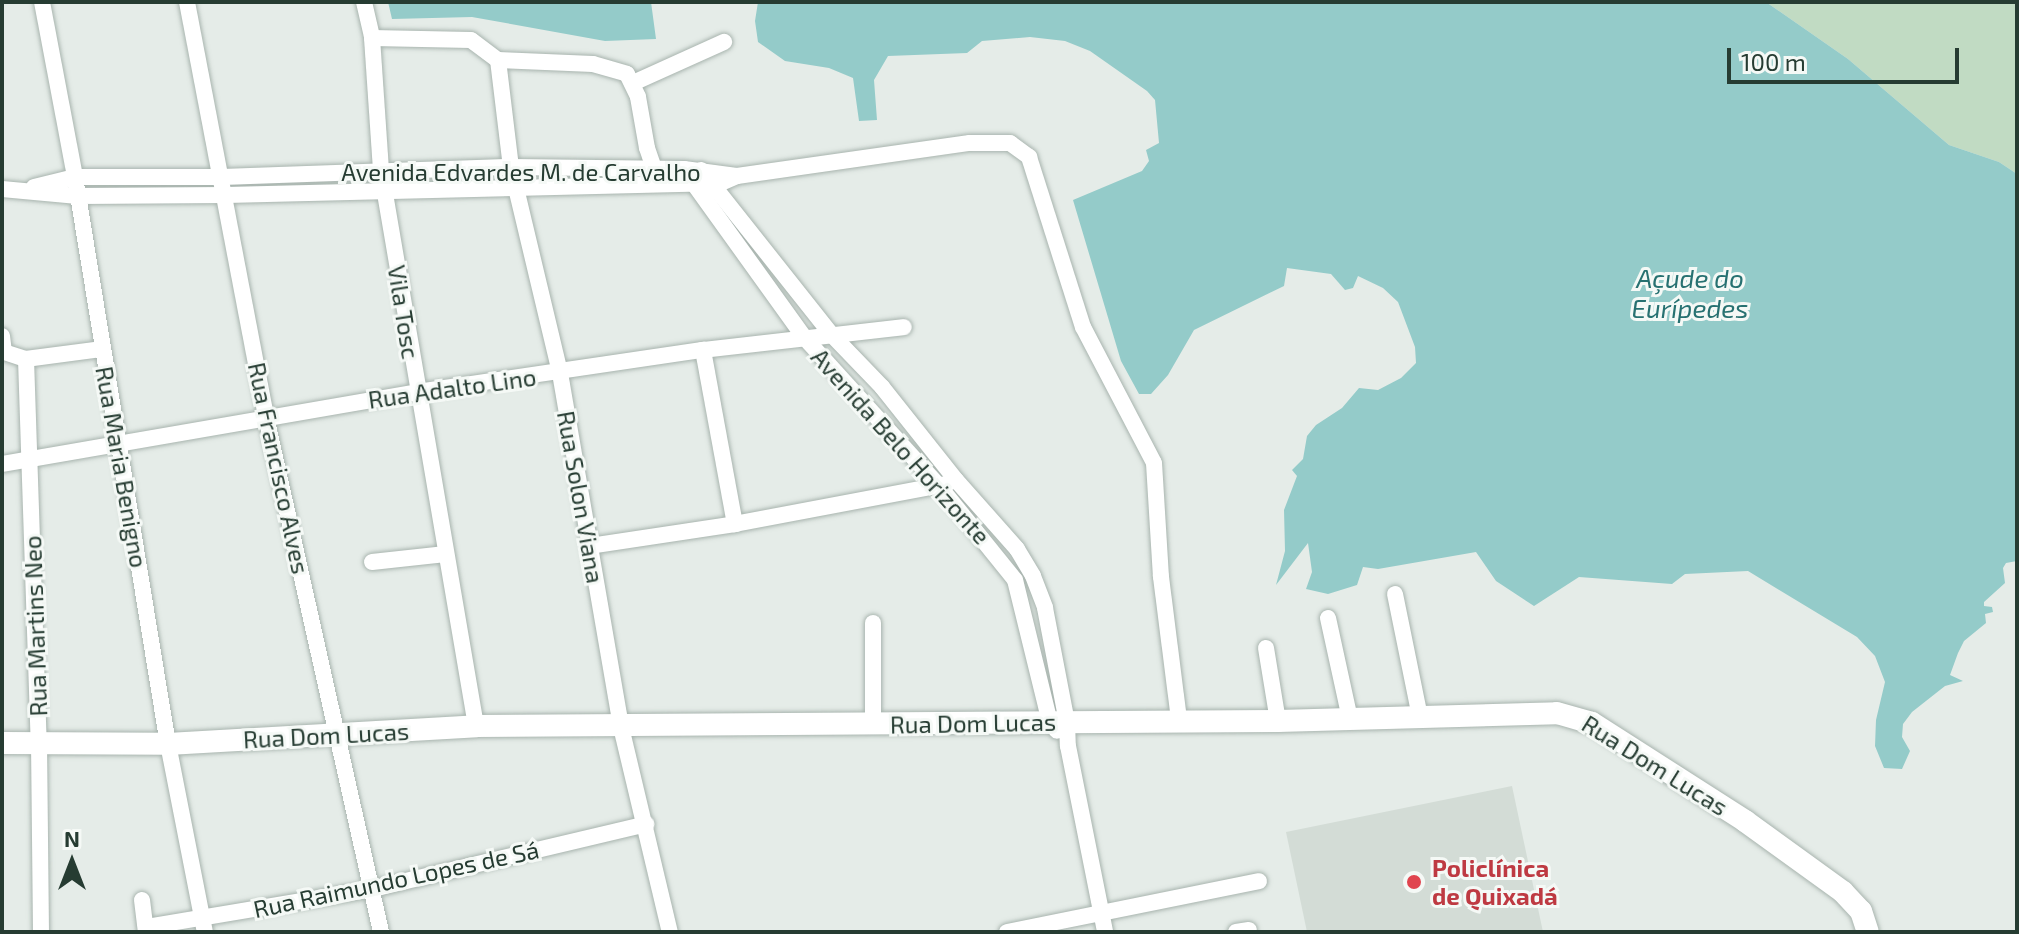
<!DOCTYPE html>
<meta charset="utf-8">
<style>
body{margin:0}
#map{position:relative;width:2019px;height:934px;overflow:hidden;background:#e5ece8;font-family:"Exo 2",sans-serif}
div>[style]{position:absolute}
.built>*{inset:0;background:#d3dcd6}
.green>*{inset:0;background:#c1dbc3}
.water>*{inset:0;background:#94cbc9}
.roads{filter:drop-shadow(0 0 2px #a8b4ae) drop-shadow(0 0 2px #a8b4ae)}
.street>*{height:16px;margin:-8px;padding:0 8px;transform-origin:8px;border-radius:8px;background:#fff}
.secondary>*{height:22px;margin:-11px;padding:0 11px;transform-origin:11px;border-radius:11px;background:#fff}
.dots>*{width:22px;height:22px;translate:-50% -50%;box-sizing:border-box;border:4px solid #f5f9f6;border-radius:50%}
span{translate:-50% -50%;white-space:nowrap;text-align:center;line-height:1.15;-webkit-text-stroke:6px #f5f9f6;paint-order:stroke}
.street-label{font-size:24px;color:#263c32}
.health-label{font-size:24px;color:#be3a42;font-weight:700}
.left{translate:0 -50%;text-align:left}
.water-label{font-size:26px;color:#277171;font-style:italic}
.frame{position:absolute;inset:0;border:4px solid #263c32;pointer-events:none}
.north{position:absolute;left:32px;top:822px;width:80px;height:80px;-webkit-text-stroke:6px #f5f9f6;paint-order:stroke;rotate:0deg;font-size:22px;font-weight:700;line-height:32px;text-align:center;color:#263c32}
.north::after{content:'';display:block;margin:auto;width:28px;height:36px;background:#263c32;clip-path:polygon(50% 0,100% 100%,50% 72%,0 100%)}
.scale{position:absolute;left:1727px;top:48px;width:232px;height:36px;box-sizing:border-box;border:4px solid #263c32;border-top:0;padding-left:10px;font-size:24px;line-height:28px;white-space:nowrap;color:#263c32;-webkit-text-stroke:6px #f5f9f6;paint-order:stroke}
</style>
<div id="map">
<div class="built">
<i style="clip-path:polygon(1512px 786px,1543px 932px,1307px 932px,1286px 832px)"></i>
</div>
<div class="green">
<i style="clip-path:polygon(1766px 2px,2017px 2px,2017px 174px,1999px 162px,1949px 145px,1848px 59px)"></i>
</div>
<div class="water">
<i style="clip-path:polygon(388px 2px,651px 2px,656px 39px,605px 41px,472px 17px,392px 19px)"></i>
<i style="clip-path:polygon(758px 2px,1766px 2px,1848px 59px,1949px 145px,1999px 162px,2017px 174px,2017px 561px,2006px 563px,2003px 568px,2005px 583px,1984px 602px,1984px 606px,1992px 607px,1993px 612px,1985px 614px,1986px 623px,1964px 641px,1958px 653px,1950px 675px,1963px 681px,1945px 686px,1912px 712px,1903px 724px,1902px 737px,1910px 751px,1902px 769px,1884px 768px,1875px 746px,1876px 720px,1885px 682px,1875px 656px,1857px 637px,1748px 571px,1685px 574px,1672px 584px,1579px 577px,1534px 606px,1496px 581px,1476px 552px,1378px 569px,1363px 567px,1357px 585px,1328px 594px,1306px 589px,1312px 572px,1308px 543px,1276px 585px,1285px 551px,1284px 510px,1297px 476px,1292px 470px,1303px 459px,1307px 436px,1316px 425px,1342px 408px,1359px 388px,1378px 390px,1401px 378px,1416px 363px,1415px 347px,1398px 302px,1383px 288px,1358px 276px,1353px 288px,1345px 290px,1331px 274px,1287px 268px,1284px 286px,1194px 330px,1168px 375px,1151px 394px,1139px 394px,1121px 361px,1073px 200px,1142px 171px,1149px 161px,1146px 150px,1159px 143px,1155px 100px,1147px 91px,1090px 51px,1065px 41px,1030px 37px,982px 41px,967px 53px,888px 56px,874px 80px,877px 120px,859px 121px,853px 78px,829px 68px,785px 61px,758px 42px,755px 21px)"></i>
</div>
<div class="roads">
<div class="street">
<i style="left:42px;top:2px;width:178px;rotate:79.3deg"></i>
<i style="left:75px;top:177px;width:575px;rotate:80.69deg"></i>
<i style="left:168px;top:744px;width:192px;rotate:78.9deg"></i>
<i style="left:187px;top:2px;width:422px;rotate:79.2deg"></i>
<i style="left:266px;top:417px;width:528px;rotate:77.41deg"></i>
<i style="left:364px;top:2px;width:37px;rotate:77deg"></i>
<i style="left:372px;top:38px;width:99px;rotate:1.2deg"></i>
<i style="left:471px;top:40px;width:34px;rotate:37deg"></i>
<i style="left:498px;top:60px;width:95px;rotate:2.4deg"></i>
<i style="left:593px;top:64px;width:35px;rotate:16deg"></i>
<i style="left:627px;top:74px;width:25px;rotate:64deg"></i>
<i style="left:638px;top:97px;width:52px;rotate:80deg"></i>
<i style="left:647px;top:148px;width:31px;rotate:71deg"></i>
<i style="left:372px;top:38px;width:132px;rotate:86.1deg"></i>
<i style="left:381px;top:170px;width:564px;rotate:80.3deg"></i>
<i style="left:498px;top:60px;width:108px;rotate:83.1deg"></i>
<i style="left:511px;top:167px;width:212px;rotate:76.6deg"></i>
<i style="left:560px;top:373px;width:359px;rotate:80.2deg"></i>
<i style="left:621px;top:727px;width:211px;rotate:76.6deg"></i>
<i style="left:633px;top:83px;width:100px;rotate:-24.3deg"></i>
<i style="left:701px;top:170px;width:209px;rotate:51.6deg"></i>
<i style="left:831px;top:334px;width:74px;rotate:46.1deg"></i>
<i style="left:882px;top:387px;width:119px;rotate:51.5deg"></i>
<i style="left:956px;top:480px;width:92px;rotate:48.5deg"></i>
<i style="left:1017px;top:549px;width:31px;rotate:59deg"></i>
<i style="left:1033px;top:576px;width:34px;rotate:69deg"></i>
<i style="left:1045px;top:608px;width:116px;rotate:79.1deg"></i>
<i style="left:1067px;top:722px;width:24px;rotate:88deg"></i>
<i style="left:1068px;top:746px;width:190px;rotate:78.7deg"></i>
<i style="left:689px;top:177px;width:197px;rotate:54.3deg"></i>
<i style="left:804px;top:337px;width:202px;rotate:47.8deg"></i>
<i style="left:940px;top:487px;width:119px;rotate:51.1deg"></i>
<i style="left:1015px;top:580px;width:146px;rotate:76.2deg"></i>
<i style="left:1050px;top:722px;width:11px;rotate:52deg"></i>
<i style="left:34px;top:187px;width:42px;rotate:-13.7deg"></i>
<i style="left:75px;top:177px;width:147px"></i>
<i style="left:222px;top:177px;width:289px;rotate:-2deg"></i>
<i style="left:511px;top:167px;width:173px;rotate:0.7deg"></i>
<i style="left:684px;top:169px;width:53px;rotate:7.5deg"></i>
<i style="left:2px;top:189px;width:76px;rotate:5.3deg"></i>
<i style="left:78px;top:196px;width:148px;rotate:-0.4deg"></i>
<i style="left:226px;top:195px;width:495px;rotate:-1.4deg"></i>
<i style="left:721px;top:183px;width:17px;rotate:-24deg"></i>
<i style="left:737px;top:176px;width:235px;rotate:-8.1deg"></i>
<i style="left:970px;top:143px;width:40px"></i>
<i style="left:1010px;top:143px;width:24px;rotate:36deg"></i>
<i style="left:1029px;top:157px;width:178px;rotate:72.4deg"></i>
<i style="left:1083px;top:327px;width:153px;rotate:62.4deg"></i>
<i style="left:1154px;top:463px;width:114px;rotate:86.5deg"></i>
<i style="left:1161px;top:577px;width:143px;rotate:82.8deg"></i>
<i style="left:2px;top:336px;width:16px;rotate:83deg"></i>
<i style="left:4px;top:352px;width:23px;rotate:18deg"></i>
<i style="left:26px;top:359px;width:383px;rotate:88.1deg"></i>
<i style="left:39px;top:742px;width:190px;rotate:89.4deg"></i>
<i style="left:703px;top:350px;width:177px;rotate:79.6deg"></i>
<i style="left:26px;top:359px;width:77px;rotate:-7.5deg"></i>
<i style="left:2px;top:464px;width:421px;rotate:-9.8deg"></i>
<i style="left:417px;top:392px;width:289px;rotate:-8.4deg"></i>
<i style="left:703px;top:350px;width:202px;rotate:-6.5deg"></i>
<i style="left:590px;top:546px;width:147px;rotate:-8.6deg"></i>
<i style="left:735px;top:524px;width:216px;rotate:-10.7deg"></i>
<i style="left:372px;top:562px;width:74px;rotate:-6.2deg"></i>
<i style="left:1395px;top:594px;width:126px;rotate:78.5deg"></i>
<i style="left:1328px;top:618px;width:103px;rotate:77.7deg"></i>
<i style="left:873px;top:623px;width:102px;rotate:90deg"></i>
<i style="left:1266px;top:648px;width:74px;rotate:80.7deg"></i>
<i style="left:142px;top:900px;width:32px;rotate:83deg"></i>
<i style="left:146px;top:927px;width:229px;rotate:-9.5deg"></i>
<i style="left:372px;top:889px;width:282px;rotate:-13.3deg"></i>
<i style="left:1007px;top:932px;width:257px;rotate:-11.4deg"></i>
<i style="left:1236px;top:932px;width:13px;rotate:-9deg"></i>
</div>
<div class="secondary">
<i style="left:2px;top:743px;width:166px;rotate:0.3deg"></i>
<i style="left:168px;top:744px;width:309px;rotate:-3.3deg"></i>
<i style="left:476px;top:726px;width:802px;rotate:-0.36deg"></i>
<i style="left:1278px;top:721px;width:279px;rotate:-1.6deg"></i>
<i style="left:1557px;top:713px;width:36px;rotate:16deg"></i>
<i style="left:1592px;top:723px;width:182px;rotate:32.6deg"></i>
<i style="left:1745px;top:821px;width:121px;rotate:35.9deg"></i>
<i style="left:1843px;top:892px;width:26px;rotate:47deg"></i>
<i style="left:1861px;top:911px;width:22px;rotate:72deg"></i>
</div>
</div>
<div class="dots">
<i style="left:1414px;top:882px;background:#e0444e"></i>
</div>
<div class="street-label">
<span style="left:521px;top:172px">Avenida Edvardes M. de Carvalho</span>
<span style="left:404px;top:312px;rotate:81deg">Vila Tosc</span>
<span style="left:452px;top:388px;rotate:-8deg">Rua Adalto Lino</span>
<span style="left:901px;top:446px;rotate:48deg">Avenida Belo Horizonte</span>
<span style="left:122px;top:467px;rotate:80deg">Rua Maria Benigno</span>
<span style="left:279px;top:468px;rotate:78deg">Rua Francisco Alves</span>
<span style="left:581px;top:497px;rotate:80deg">Rua Solon Viana</span>
<span style="left:35px;top:626px;rotate:-92deg">Rua Martins Neo</span>
<span style="left:973px;top:723px;rotate:-1deg">Rua Dom Lucas</span>
<span style="left:326px;top:735px;rotate:-3deg">Rua Dom Lucas</span>
<span style="left:1655px;top:765px;rotate:32deg">Rua Dom Lucas</span>
<span style="left:396px;top:879px;rotate:-12deg">Rua Raimundo Lopes de Sá</span>
</div>
<div class="health-label">
<span class="left" style="left:1432px;top:882px">Policlínica<br>de Quixadá</span>
</div>
<div class="water-label">
<span style="left:1690px;top:293px">Açude do<br>Eurípedes</span>
</div>
<div class="frame"></div>
<div class="north">N</div>
<div class="scale">100 m</div>
</div>
